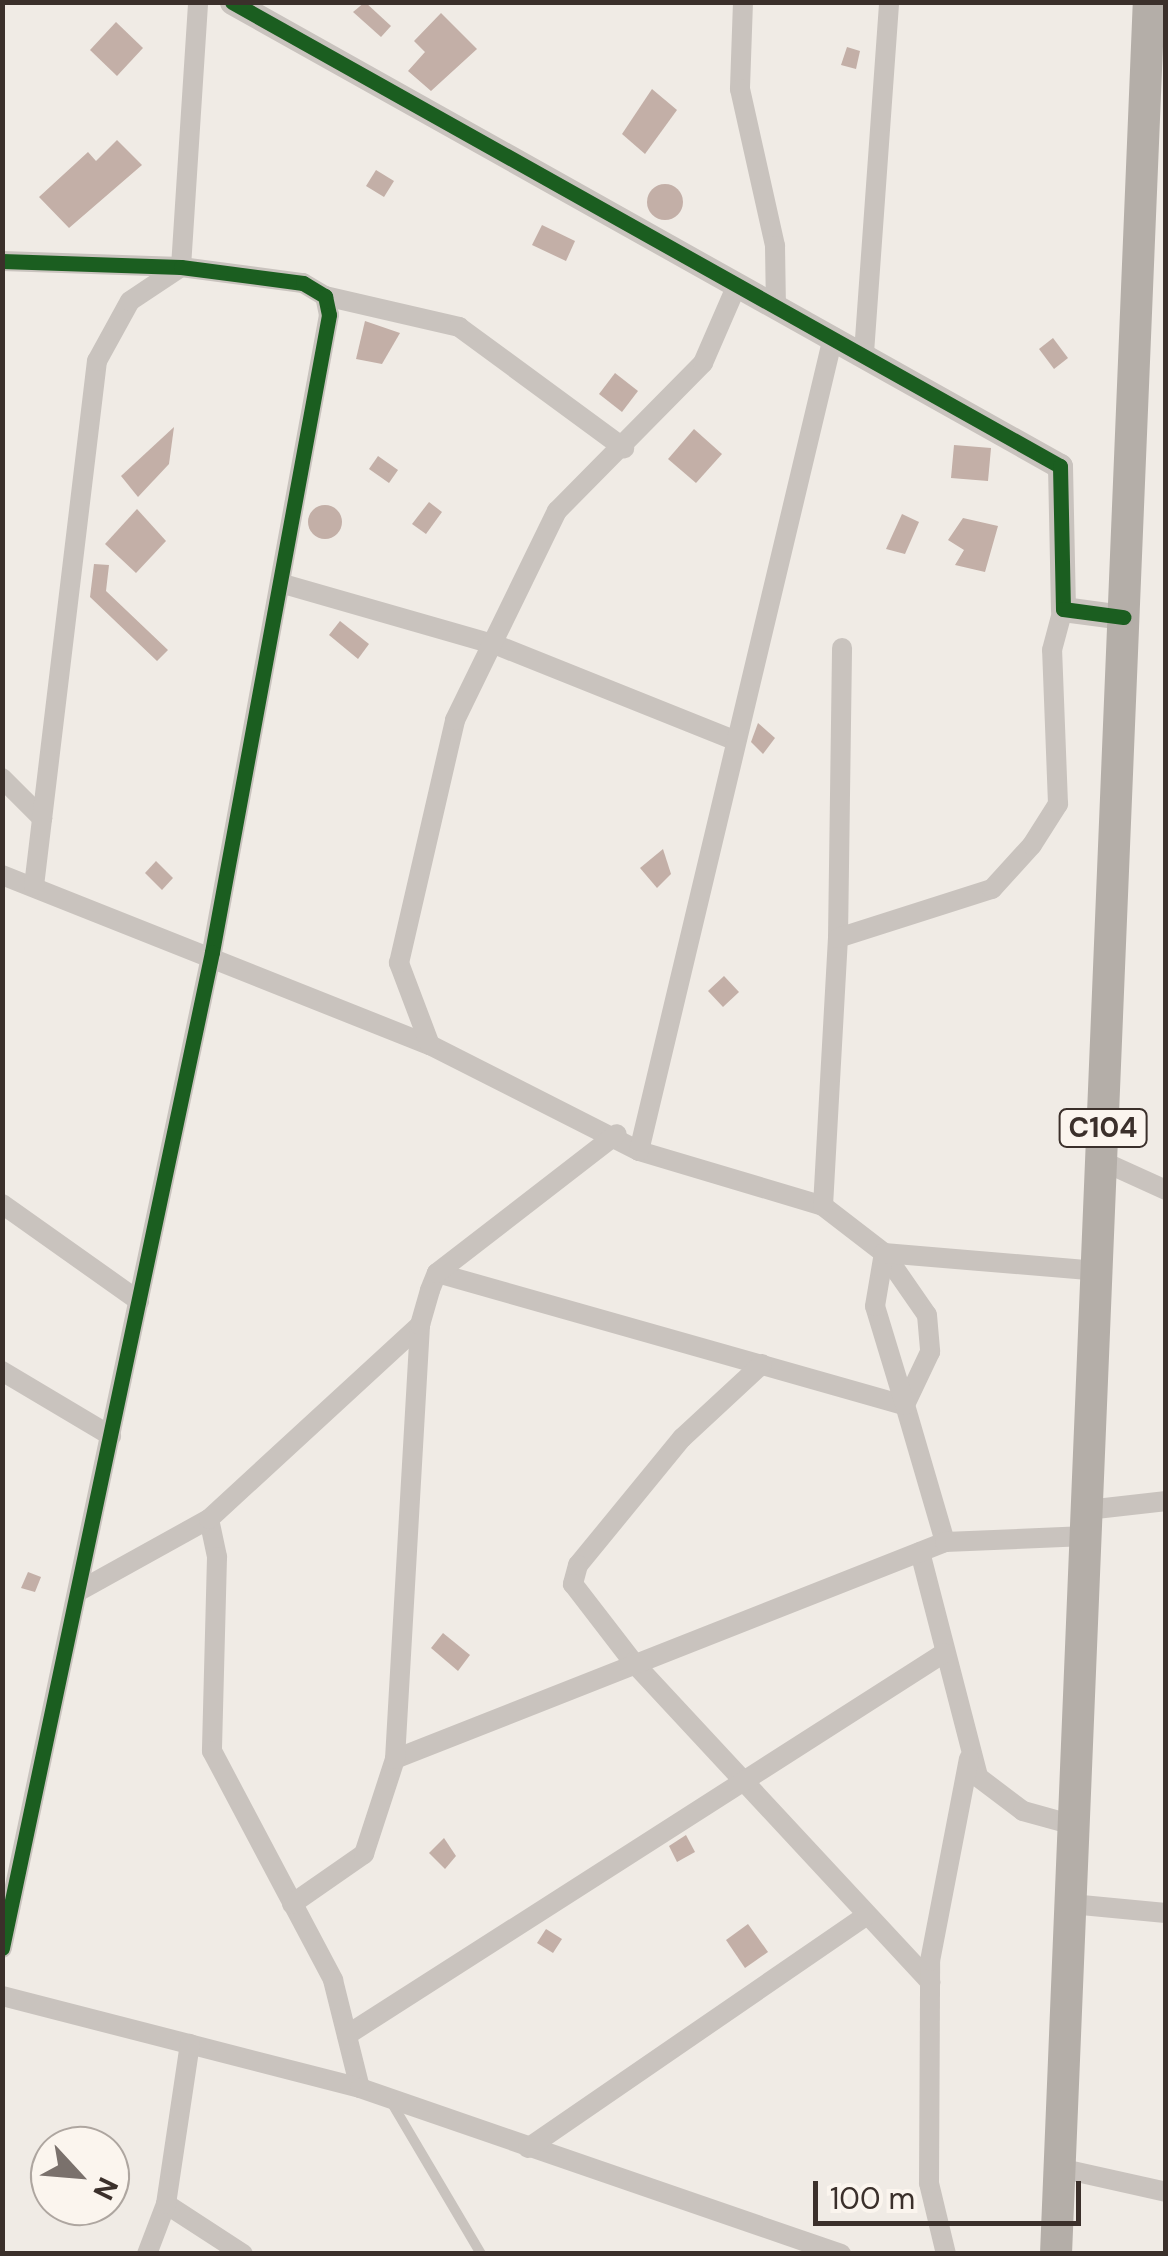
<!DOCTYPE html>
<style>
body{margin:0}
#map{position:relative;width:1168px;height:2256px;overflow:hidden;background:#f0ebe5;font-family:"DM Sans",sans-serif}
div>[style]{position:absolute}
.building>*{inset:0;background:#c3afa7}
.round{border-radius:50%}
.service>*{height:10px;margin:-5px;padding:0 5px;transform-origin:5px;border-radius:5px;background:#c9c3be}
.minor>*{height:20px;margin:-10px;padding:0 10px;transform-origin:10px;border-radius:10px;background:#c9c3be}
.tertiary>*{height:25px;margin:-12.5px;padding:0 12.5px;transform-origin:12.5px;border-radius:12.5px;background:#c9c3be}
.trunk>*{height:32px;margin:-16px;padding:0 16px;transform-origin:16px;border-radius:16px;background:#b4aea8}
.cycleway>*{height:15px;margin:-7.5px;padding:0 7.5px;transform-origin:7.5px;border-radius:7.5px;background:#1b5e20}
span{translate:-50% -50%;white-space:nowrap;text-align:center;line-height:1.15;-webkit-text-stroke:8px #fbf5ee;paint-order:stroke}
.shield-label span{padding:2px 8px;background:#fbf5ee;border:2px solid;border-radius:8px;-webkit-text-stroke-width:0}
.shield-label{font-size:28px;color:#3b302b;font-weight:700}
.frame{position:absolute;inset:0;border:5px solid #3b302b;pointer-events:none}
.north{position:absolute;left:30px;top:2126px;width:100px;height:100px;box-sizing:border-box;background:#fbf5ee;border:2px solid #aea6a0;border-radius:50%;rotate:116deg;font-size:28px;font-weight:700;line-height:40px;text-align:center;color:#3b302b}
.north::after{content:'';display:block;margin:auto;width:35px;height:45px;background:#7a716c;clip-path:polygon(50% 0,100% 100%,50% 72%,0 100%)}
.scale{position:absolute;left:813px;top:2181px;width:268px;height:45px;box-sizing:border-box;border:5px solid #3b302b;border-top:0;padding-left:12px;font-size:30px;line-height:35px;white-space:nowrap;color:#3b302b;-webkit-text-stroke:8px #fbf5ee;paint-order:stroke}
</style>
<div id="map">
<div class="building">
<i style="clip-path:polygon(365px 2px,391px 26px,381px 37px,353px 12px)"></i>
<i style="clip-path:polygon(441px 13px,477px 49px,431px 91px,408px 71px,425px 52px,414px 41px)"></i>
<i style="clip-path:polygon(116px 22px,143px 48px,117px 76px,90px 50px)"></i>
<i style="clip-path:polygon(847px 47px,860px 51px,856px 69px,841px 65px)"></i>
<i style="clip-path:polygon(652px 89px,677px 110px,645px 154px,622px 134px)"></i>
<i style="clip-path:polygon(117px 140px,142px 165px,69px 228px,39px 197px,88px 152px,96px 161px)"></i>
<i style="clip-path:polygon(376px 170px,394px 181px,384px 197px,366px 186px)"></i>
<i class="round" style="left:647px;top:184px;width:36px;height:36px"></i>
<i style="clip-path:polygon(542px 225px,575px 241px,566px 261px,532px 245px)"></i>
<i style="clip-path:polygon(365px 321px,400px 333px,382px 364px,356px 359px)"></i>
<i style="clip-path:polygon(1053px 338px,1068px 358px,1054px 369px,1039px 349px)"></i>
<i style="clip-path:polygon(615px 373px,638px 391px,622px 412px,599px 394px)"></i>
<i style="clip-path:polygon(174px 427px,169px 464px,138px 497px,121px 476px)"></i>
<i style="clip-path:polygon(694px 429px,722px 454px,696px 483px,668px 459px)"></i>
<i style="clip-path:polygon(954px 445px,991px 448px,988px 481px,951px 478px)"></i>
<i style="clip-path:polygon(378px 456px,398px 470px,389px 483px,369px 469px)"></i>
<i style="clip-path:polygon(429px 502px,442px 512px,426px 534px,412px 524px)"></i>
<i class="round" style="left:308px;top:505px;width:34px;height:34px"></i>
<i style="clip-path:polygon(137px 509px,166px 541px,136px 573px,105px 544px)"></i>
<i style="clip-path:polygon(902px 514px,919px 522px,905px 554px,886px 549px)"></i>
<i style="clip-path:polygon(963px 518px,998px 526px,985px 572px,955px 565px,964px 550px,948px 540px)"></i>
<i style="clip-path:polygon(94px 564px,109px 565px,106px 591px,168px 650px,157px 661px,90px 597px)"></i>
<i style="clip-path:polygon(340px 621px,369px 644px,358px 659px,329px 635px)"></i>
<i style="clip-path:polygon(758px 723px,775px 738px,763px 754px,751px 742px)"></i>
<i style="clip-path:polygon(663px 849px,671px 874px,657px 888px,640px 868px)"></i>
<i style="clip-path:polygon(156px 861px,173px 878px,162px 890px,145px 873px)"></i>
<i style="clip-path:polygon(724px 976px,739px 992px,723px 1007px,708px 991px)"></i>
<i style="clip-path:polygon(28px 1572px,41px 1577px,35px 1592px,21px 1588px)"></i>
<i style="clip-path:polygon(443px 1633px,470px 1655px,458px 1671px,431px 1648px)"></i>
<i style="clip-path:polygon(686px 1835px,695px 1852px,677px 1862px,669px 1846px)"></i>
<i style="clip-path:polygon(444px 1838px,456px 1856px,445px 1869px,429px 1853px)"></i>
<i style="clip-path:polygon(748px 1924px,768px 1952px,745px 1968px,726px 1940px)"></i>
<i style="clip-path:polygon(546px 1929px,562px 1939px,553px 1953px,537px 1943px)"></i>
</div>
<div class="service">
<i style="left:390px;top:2100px;width:179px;rotate:59.4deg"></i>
</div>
<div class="minor">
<i style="left:743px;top:2px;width:87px;rotate:92deg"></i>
<i style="left:740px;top:89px;width:161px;rotate:77.4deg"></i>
<i style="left:775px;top:246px;width:62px;rotate:89.1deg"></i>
<i style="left:2px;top:261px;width:179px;rotate:1.9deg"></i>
<i style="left:181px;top:267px;width:123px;rotate:7.5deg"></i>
<i style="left:303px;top:283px;width:26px;rotate:31deg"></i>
<i style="left:325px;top:296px;width:19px;rotate:78deg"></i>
<i style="left:329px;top:315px;width:648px;rotate:100.41deg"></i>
<i style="left:212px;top:952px;width:1018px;rotate:101.91deg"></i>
<i style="left:325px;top:296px;width:138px;rotate:13deg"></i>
<i style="left:459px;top:327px;width:205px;rotate:36.3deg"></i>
<i style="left:864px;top:353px;width:352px;rotate:-85.9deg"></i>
<i style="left:280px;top:583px;width:228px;rotate:16deg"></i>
<i style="left:499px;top:646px;width:255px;rotate:21.8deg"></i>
<i style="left:2px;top:778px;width:57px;rotate:45deg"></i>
<i style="left:2px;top:875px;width:461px;rotate:21.7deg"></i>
<i style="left:430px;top:1045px;width:234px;rotate:26.9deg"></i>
<i style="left:639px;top:1151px;width:192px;rotate:16.6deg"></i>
<i style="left:823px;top:1206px;width:77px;rotate:37.6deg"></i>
<i style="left:884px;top:1253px;width:75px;rotate:55.3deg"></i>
<i style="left:927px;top:1315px;width:37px;rotate:85deg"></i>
<i style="left:930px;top:1352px;width:59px;rotate:115.3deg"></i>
<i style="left:34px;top:886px;width:529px;rotate:-83.16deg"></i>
<i style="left:97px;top:361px;width:68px;rotate:-61.2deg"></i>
<i style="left:130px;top:301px;width:61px;rotate:-33.7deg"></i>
<i style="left:181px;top:267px;width:266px;rotate:-86.3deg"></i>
<i style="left:838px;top:938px;width:290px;rotate:-89.2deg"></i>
<i style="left:430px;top:1045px;width:88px;rotate:-110.7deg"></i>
<i style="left:399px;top:963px;width:249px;rotate:-77deg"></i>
<i style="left:455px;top:720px;width:233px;rotate:-64deg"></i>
<i style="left:557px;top:511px;width:208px;rotate:-45.4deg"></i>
<i style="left:703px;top:363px;width:83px;rotate:-66.5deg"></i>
<i style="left:639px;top:1151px;width:837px;rotate:-76.59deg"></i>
<i style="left:1102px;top:1161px;width:70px;rotate:24.4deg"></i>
<i style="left:2px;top:1204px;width:168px;rotate:35.3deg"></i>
<i style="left:823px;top:1206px;width:268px;rotate:-86.8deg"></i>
<i style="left:838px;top:938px;width:162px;rotate:-17.7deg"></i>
<i style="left:992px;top:889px;width:59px;rotate:-47.7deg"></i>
<i style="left:1032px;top:845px;width:49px;rotate:-57.6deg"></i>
<i style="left:1058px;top:804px;width:154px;rotate:-92.2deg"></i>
<i style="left:1052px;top:650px;width:42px;rotate:-75deg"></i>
<i style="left:437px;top:1273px;width:486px;rotate:15.8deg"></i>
<i style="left:905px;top:1405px;width:143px;rotate:73.7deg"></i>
<i style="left:762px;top:1364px;width:109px;rotate:137.2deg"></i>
<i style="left:682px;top:1438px;width:164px;rotate:129.3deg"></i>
<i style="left:578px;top:1565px;width:20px;rotate:105deg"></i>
<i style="left:573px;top:1584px;width:98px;rotate:52.4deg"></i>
<i style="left:633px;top:1662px;width:437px;rotate:47.1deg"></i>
<i style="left:2px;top:1371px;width:127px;rotate:30.8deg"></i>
<i style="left:905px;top:1405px;width:103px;rotate:-106.9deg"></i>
<i style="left:875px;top:1306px;width:54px;rotate:-80.4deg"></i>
<i style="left:884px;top:1253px;width:214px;rotate:4.8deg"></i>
<i style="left:1087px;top:1510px;width:80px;rotate:-6.5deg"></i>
<i style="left:209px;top:1519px;width:39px;rotate:78deg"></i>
<i style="left:217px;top:1557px;width:194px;rotate:91.5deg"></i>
<i style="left:212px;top:1751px;width:259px;rotate:62.1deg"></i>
<i style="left:333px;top:1980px;width:111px;rotate:76deg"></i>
<i style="left:920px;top:1552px;width:232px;rotate:75.5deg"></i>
<i style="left:978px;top:1777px;width:56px;rotate:37.1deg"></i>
<i style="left:1023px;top:1811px;width:53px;rotate:15.4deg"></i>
<i style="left:79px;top:1591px;width:149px;rotate:-29deg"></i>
<i style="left:209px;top:1519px;width:287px;rotate:-42.6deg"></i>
<i style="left:395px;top:1759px;width:591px;rotate:-21.53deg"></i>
<i style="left:945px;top:1542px;width:141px;rotate:-2.4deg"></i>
<i style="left:292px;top:1904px;width:88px;rotate:-34.8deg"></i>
<i style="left:364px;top:1854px;width:100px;rotate:-71.9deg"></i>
<i style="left:395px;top:1759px;width:435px;rotate:-86.7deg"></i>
<i style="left:420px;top:1325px;width:36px;rotate:-74deg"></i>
<i style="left:430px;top:1290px;width:18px;rotate:-68deg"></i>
<i style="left:437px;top:1273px;width:227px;rotate:-37.7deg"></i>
<i style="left:1071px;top:1904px;width:95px;rotate:5.4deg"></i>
<i style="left:2px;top:1996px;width:370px;rotate:14.4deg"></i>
<i style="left:360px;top:2088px;width:509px;rotate:19.04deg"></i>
<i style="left:347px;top:2035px;width:709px;rotate:-32.61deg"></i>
<i style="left:528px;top:2148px;width:411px;rotate:-34.5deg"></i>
<i style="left:1059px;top:2168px;width:110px;rotate:12.6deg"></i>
<i style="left:166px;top:2204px;width:92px;rotate:33deg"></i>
<i style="left:147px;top:2254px;width:53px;rotate:-69.2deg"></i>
<i style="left:166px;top:2204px;width:162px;rotate:-81.5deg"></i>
<i style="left:946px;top:2254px;width:73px;rotate:-103.5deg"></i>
<i style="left:929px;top:2183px;width:222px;rotate:-89.7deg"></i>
<i style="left:930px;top:1961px;width:206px;rotate:-79.1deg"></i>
</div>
<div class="tertiary">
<i style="left:232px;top:2px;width:949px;rotate:29.27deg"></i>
<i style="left:1060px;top:466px;width:143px;rotate:88.8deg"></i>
<i style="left:1063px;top:609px;width:61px;rotate:7.6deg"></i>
</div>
<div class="trunk">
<i style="left:1056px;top:2254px;width:2254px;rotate:-87.64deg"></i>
</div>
<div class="cycleway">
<i style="left:232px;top:2px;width:949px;rotate:29.27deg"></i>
<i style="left:1060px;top:466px;width:143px;rotate:88.8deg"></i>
<i style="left:1063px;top:609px;width:61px;rotate:7.6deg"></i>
<i style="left:2px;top:261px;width:179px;rotate:1.9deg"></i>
<i style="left:181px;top:267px;width:123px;rotate:7.5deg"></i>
<i style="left:303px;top:283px;width:26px;rotate:31deg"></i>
<i style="left:325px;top:296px;width:19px;rotate:78deg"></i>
<i style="left:329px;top:315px;width:648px;rotate:100.41deg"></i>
<i style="left:212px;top:952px;width:1018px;rotate:101.91deg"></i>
</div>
<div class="shield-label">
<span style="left:1103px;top:1128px">C104</span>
</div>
<div class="frame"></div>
<div class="north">N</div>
<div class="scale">100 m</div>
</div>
